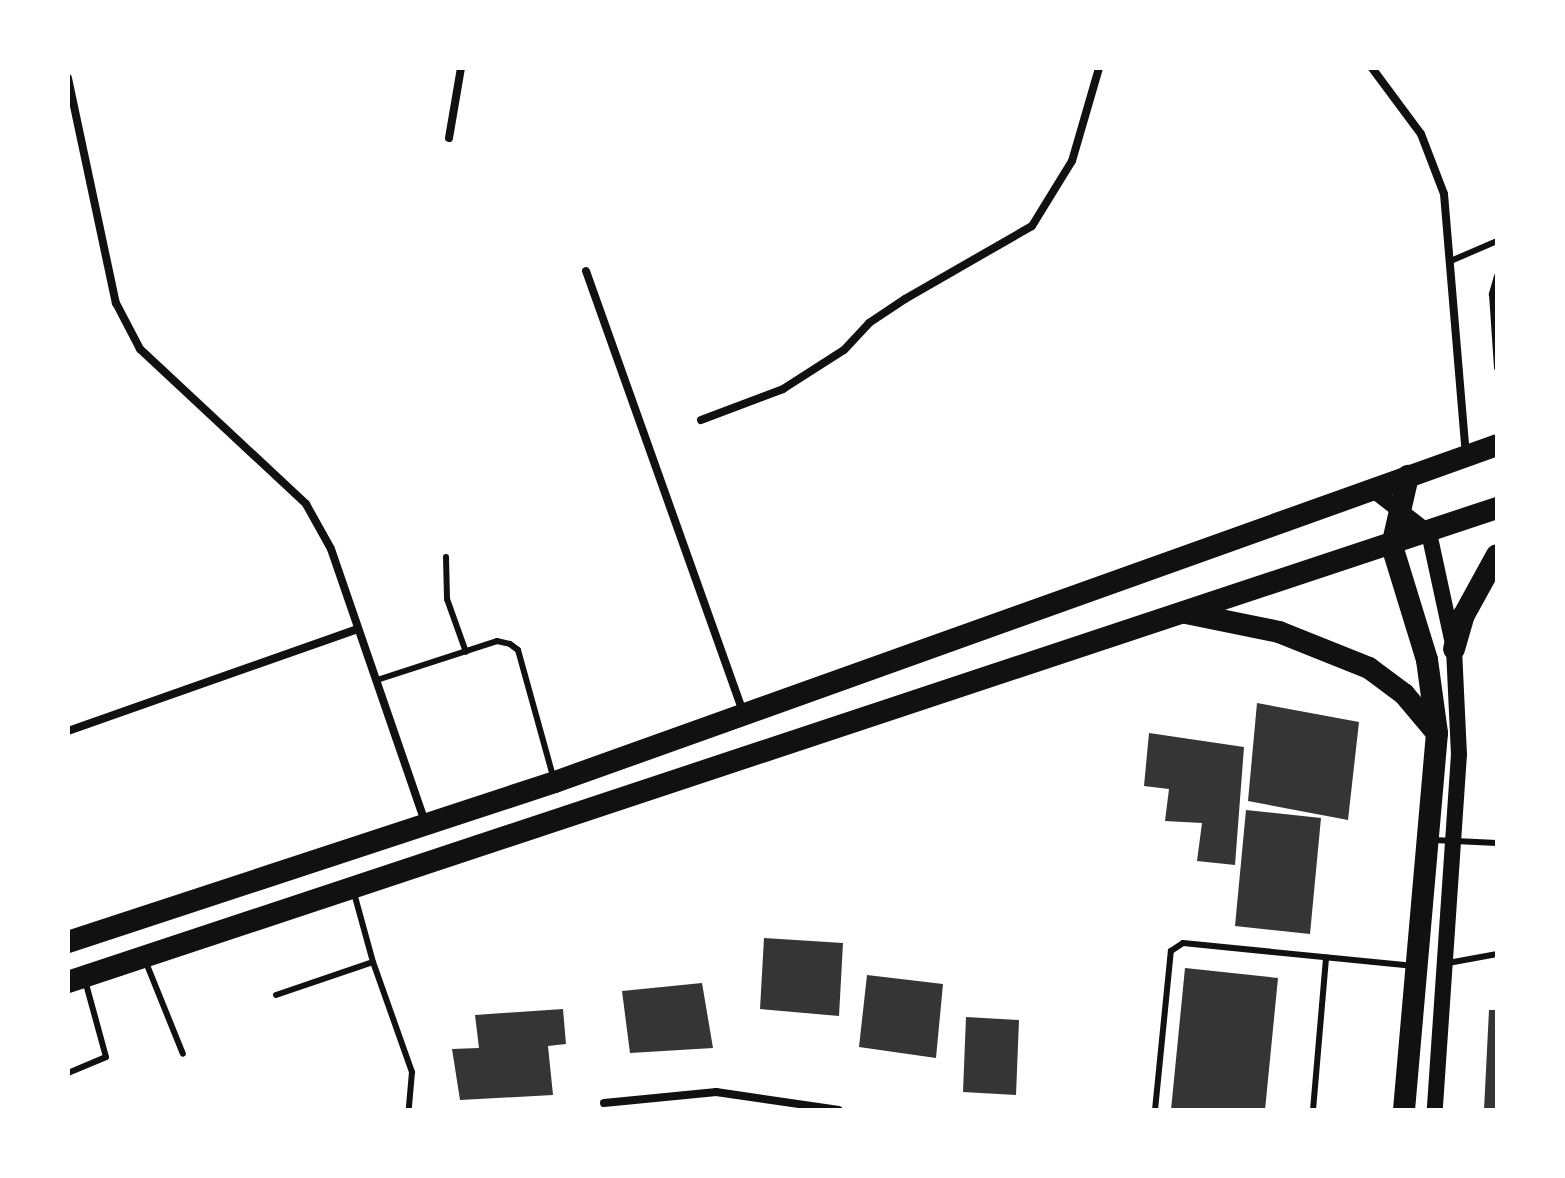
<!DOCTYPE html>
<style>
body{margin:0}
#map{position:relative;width:1565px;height:1178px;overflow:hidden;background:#fff;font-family:"Noto Serif",serif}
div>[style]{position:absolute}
.building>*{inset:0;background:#353535}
.service>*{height:6px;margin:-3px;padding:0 3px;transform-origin:3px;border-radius:3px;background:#111}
.minor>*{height:8px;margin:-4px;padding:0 4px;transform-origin:4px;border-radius:4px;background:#111}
.secondary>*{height:16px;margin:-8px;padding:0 8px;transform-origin:8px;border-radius:8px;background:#111}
.trunk>*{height:22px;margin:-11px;padding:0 11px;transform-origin:11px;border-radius:11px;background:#111}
span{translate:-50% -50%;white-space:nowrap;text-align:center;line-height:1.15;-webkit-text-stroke:7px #fff;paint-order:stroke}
.frame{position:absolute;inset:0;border:70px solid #fff;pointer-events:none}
</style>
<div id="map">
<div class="building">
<i style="clip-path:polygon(1257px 703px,1359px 722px,1348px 820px,1248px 801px)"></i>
<i style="clip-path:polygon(1149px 733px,1244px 747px,1235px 865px,1197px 861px,1202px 823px,1165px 821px,1169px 789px,1144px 786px)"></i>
<i style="clip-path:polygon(1246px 810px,1321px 818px,1310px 934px,1235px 926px)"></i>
<i style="clip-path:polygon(764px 938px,843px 943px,839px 1016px,760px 1009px)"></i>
<i style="clip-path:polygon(1185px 968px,1278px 978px,1265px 1110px,1171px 1110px)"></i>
<i style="clip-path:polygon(867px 975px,943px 984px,936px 1058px,859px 1047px)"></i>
<i style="clip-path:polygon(702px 983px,713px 1048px,630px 1053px,622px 991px)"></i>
<i style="clip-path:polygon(563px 1009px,566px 1044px,548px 1046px,553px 1095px,460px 1100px,452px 1049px,479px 1048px,475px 1015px)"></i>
<i style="clip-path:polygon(1489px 1010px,1497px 1010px,1497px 1110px,1484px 1110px)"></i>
<i style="clip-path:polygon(966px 1017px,1019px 1020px,1016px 1095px,963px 1092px)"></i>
</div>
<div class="service">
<i style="left:1453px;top:260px;width:48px;rotate:-23.4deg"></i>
<i style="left:1497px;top:276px;width:19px;rotate:106deg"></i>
<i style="left:1492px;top:294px;width:74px;rotate:86.1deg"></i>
<i style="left:446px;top:557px;width:42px;rotate:88.6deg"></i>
<i style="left:447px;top:599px;width:56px;rotate:70.3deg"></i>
<i style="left:377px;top:680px;width:126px;rotate:-18deg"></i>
<i style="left:497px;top:641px;width:13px;rotate:13deg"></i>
<i style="left:510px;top:644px;width:10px;rotate:37deg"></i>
<i style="left:518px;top:650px;width:131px;rotate:74.5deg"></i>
<i style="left:1434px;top:840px;width:63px;rotate:2.7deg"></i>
<i style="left:145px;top:960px;width:101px;rotate:68deg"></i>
<i style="left:373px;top:962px;width:117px;rotate:70.5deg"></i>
<i style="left:412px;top:1072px;width:38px;rotate:95deg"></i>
<i style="left:1448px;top:963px;width:50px;rotate:-10.4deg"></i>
<i style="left:276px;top:995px;width:102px;rotate:-18.8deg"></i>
<i style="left:373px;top:962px;width:72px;rotate:-105.4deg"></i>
<i style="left:68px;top:1073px;width:41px;rotate:-22.8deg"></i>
<i style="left:106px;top:1057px;width:80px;rotate:-105.3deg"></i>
<i style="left:1155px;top:1110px;width:160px;rotate:-84.3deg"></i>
<i style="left:1171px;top:951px;width:14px;rotate:-34deg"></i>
<i style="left:1183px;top:943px;width:230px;rotate:5.7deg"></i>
<i style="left:1313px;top:1110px;width:153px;rotate:-85.1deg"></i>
</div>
<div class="minor">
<i style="left:1372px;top:68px;width:82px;rotate:53.4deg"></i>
<i style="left:1421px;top:134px;width:64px;rotate:69deg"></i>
<i style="left:1444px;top:194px;width:262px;rotate:85.2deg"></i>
<i style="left:68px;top:78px;width:230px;rotate:78deg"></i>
<i style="left:116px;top:303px;width:52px;rotate:62.4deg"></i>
<i style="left:140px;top:349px;width:227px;rotate:43deg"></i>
<i style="left:306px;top:504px;width:51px;rotate:60.9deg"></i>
<i style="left:331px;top:549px;width:289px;rotate:71deg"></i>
<i style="left:449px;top:138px;width:71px;rotate:-80.3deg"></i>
<i style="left:586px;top:271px;width:467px;rotate:70.4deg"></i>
<i style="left:701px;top:420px;width:88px;rotate:-20.7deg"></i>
<i style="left:783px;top:389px;width:72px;rotate:-32.6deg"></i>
<i style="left:844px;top:350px;width:37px;rotate:-47deg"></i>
<i style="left:869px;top:323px;width:43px;rotate:-33.7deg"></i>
<i style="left:905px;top:299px;width:146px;rotate:-29.9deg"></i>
<i style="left:1032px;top:226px;width:76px;rotate:-58.4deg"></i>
<i style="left:1072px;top:161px;width:97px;rotate:-73.8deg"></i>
<i style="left:68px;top:731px;width:306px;rotate:-19.4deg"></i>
<i style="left:604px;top:1103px;width:113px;rotate:-5.6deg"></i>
<i style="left:716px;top:1092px;width:124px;rotate:8.3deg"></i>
</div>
<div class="secondary">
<i style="left:1372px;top:489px;width:72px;rotate:37.7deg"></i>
<i style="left:1429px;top:533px;width:119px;rotate:77.8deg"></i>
<i style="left:1454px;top:649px;width:105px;rotate:87.3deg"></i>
<i style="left:1459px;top:754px;width:357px;rotate:93.9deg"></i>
</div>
<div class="trunk">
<i style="left:1392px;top:546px;width:119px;rotate:72.9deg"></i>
<i style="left:1427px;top:660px;width:74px;rotate:82.2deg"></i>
<i style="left:1437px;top:733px;width:378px;rotate:95deg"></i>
<i style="left:1392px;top:546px;width:72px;rotate:-77.1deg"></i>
<i style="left:1186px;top:613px;width:95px;rotate:11.5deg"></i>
<i style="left:1279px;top:632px;width:97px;rotate:21.8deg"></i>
<i style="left:1369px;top:668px;width:44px;rotate:36.6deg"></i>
<i style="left:1404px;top:694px;width:50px;rotate:49.9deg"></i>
<i style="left:1454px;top:649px;width:35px;rotate:-74deg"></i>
<i style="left:1464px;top:615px;width:68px;rotate:-61.2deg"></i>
<i style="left:68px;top:942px;width:513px;rotate:-18.19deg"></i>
<i style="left:555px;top:782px;width:1000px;rotate:-19.68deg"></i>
<i style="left:68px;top:982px;width:1506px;rotate:-18.35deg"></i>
</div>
<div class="frame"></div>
</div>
